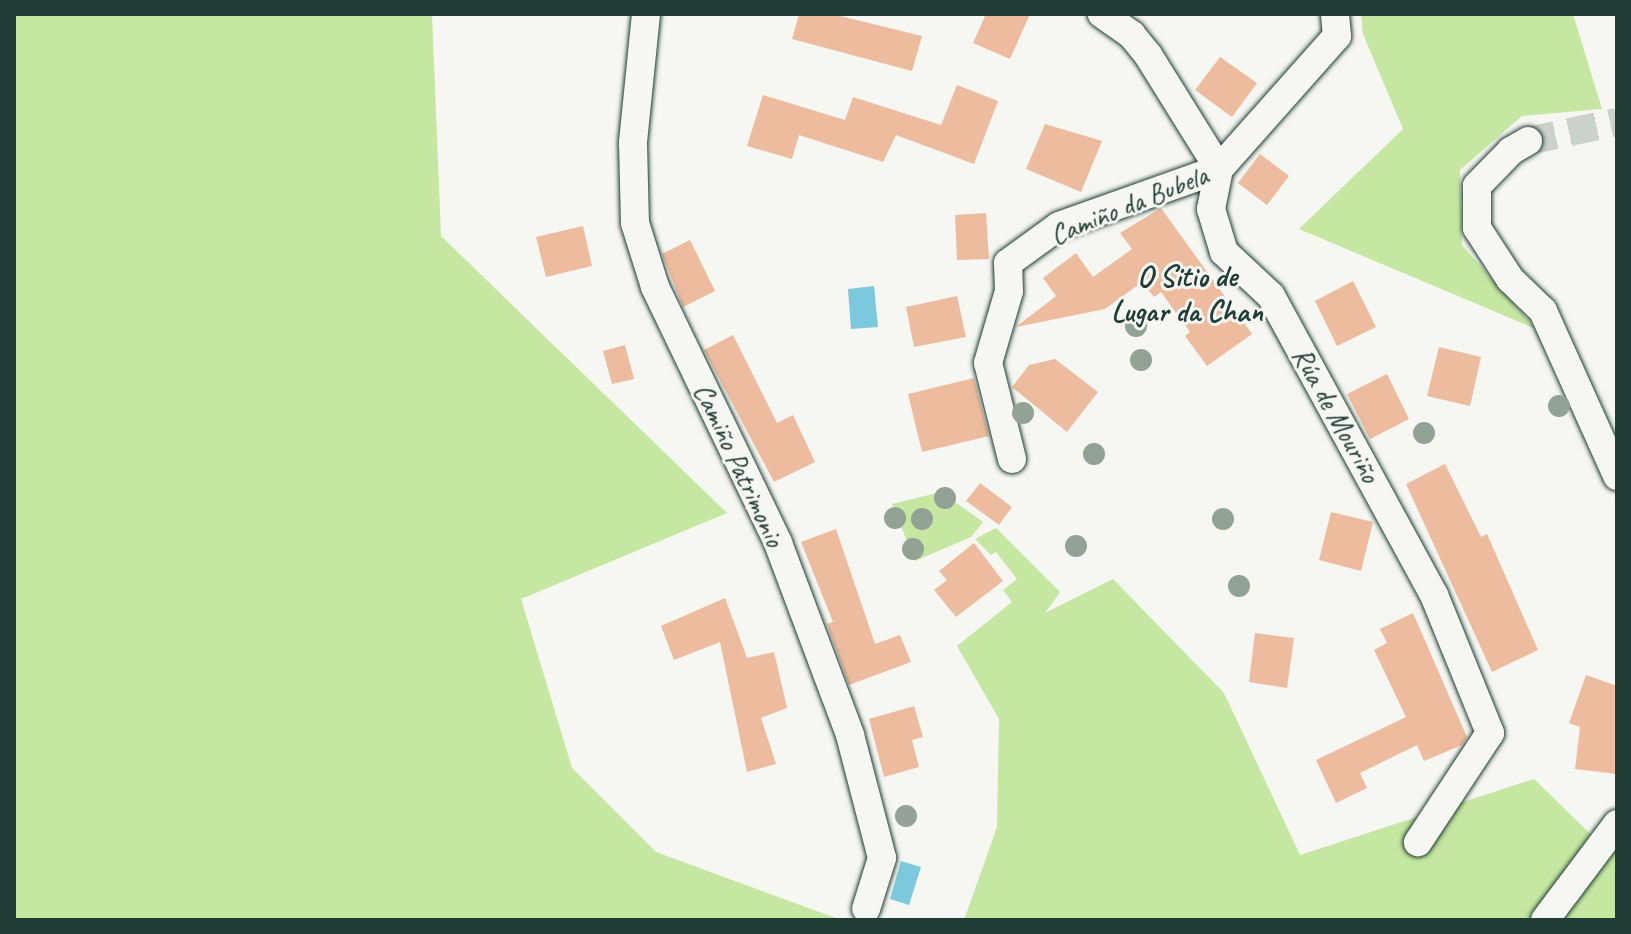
<!DOCTYPE html>
<meta charset="utf-8">
<style>
body{margin:0}
#map{position:relative;width:1631px;height:934px;overflow:hidden;background:#f6f6f2;font-family:Caveat,sans-serif}
div>[style]{position:absolute}
.green>*{inset:0;background:#c5e7a1}
.water>*{inset:0;background:#7cc8dc}
.building>*{inset:0;background:#edbc9e}
.minor-tunnel>*{height:28px;margin-top:-14px;transform-origin:0;background:repeating-linear-gradient(90deg,#cbd1cc 0 28px,transparent 0 42px)}
.roads{filter:drop-shadow(0 0 2px #1f3d34) drop-shadow(0 0 2px #1f3d34)}
.minor>*{height:28px;margin:-14px;padding:0 14px;transform-origin:14px;border-radius:14px;background:#f6f6f2}
.trees>*{width:22px;height:22px;margin:-11px;border-radius:50%;background:#92a396}
span{translate:-50% -50%;white-space:nowrap;text-align:center;line-height:1.15;-webkit-text-stroke:6px #f6f6f2;paint-order:stroke}
.street-label{font-size:28px;color:#1f3d34}
.neighbourhood-label{font-size:30px;color:#1f3d34;font-weight:700}
.frame{position:absolute;inset:0;border:16px solid #1f3d34;pointer-events:none}
</style>
<div id="map">
<div class="green">
<i style="clip-path:polygon(14px 14px,432px 14px,441px 236px,727px 513px,521px 599px,572px 768px,656px 852px,841px 920px,14px 920px)"></i>
<i style="clip-path:polygon(1361px 14px,1573px 14px,1602px 109px,1522px 116px,1460px 170px,1462px 245px,1536px 329px,1299px 229px,1403px 129px,1363px 34px)"></i>
<i style="clip-path:polygon(941px 492px,983px 522px,971px 537px,915px 561px,892px 504px)"></i>
<i style="clip-path:polygon(996px 528px,1060px 592px,1045px 613px,1113px 579px,1224px 693px,1300px 855px,1534px 779px,1610px 853px,1617px 848px,1617px 920px,964px 920px,997px 827px,999px 719px,957px 646px,1012px 602px,1003px 590px,1017px 579px,996px 552px,991px 555px,975px 539px)"></i>
</div>
<div class="water">
<i style="clip-path:polygon(874px 286px,878px 327px,851px 329px,848px 289px)"></i>
<i style="clip-path:polygon(901px 861px,921px 867px,909px 905px,890px 899px)"></i>
</div>
<div class="building">
<i style="clip-path:polygon(799px 14px,832px 14px,922px 36px,912px 71px,792px 39px)"></i>
<i style="clip-path:polygon(986px 14px,1030px 14px,1010px 59px,973px 43px)"></i>
<i style="clip-path:polygon(1220px 57px,1257px 83px,1232px 117px,1195px 90px)"></i>
<i style="clip-path:polygon(957px 85px,998px 101px,974px 164px,896px 135px,883px 162px,799px 135px,792px 159px,747px 146px,763px 95px,845px 120px,853px 97px,941px 125px)"></i>
<i style="clip-path:polygon(1045px 124px,1102px 141px,1081px 192px,1026px 169px)"></i>
<i style="clip-path:polygon(1260px 154px,1289px 176px,1267px 205px,1238px 183px)"></i>
<i style="clip-path:polygon(1161px 208px,1252px 334px,1207px 366px,1185px 336px,1190px 332px,1161px 292px,1154px 297px,1142px 282px,1105px 309px,1016px 327px,1056px 296px,1043px 278px,1076px 253px,1093px 277px,1132px 249px,1120px 233px)"></i>
<i style="clip-path:polygon(986px 213px,989px 259px,957px 260px,955px 215px)"></i>
<i style="clip-path:polygon(583px 226px,592px 266px,546px 277px,536px 237px)"></i>
<i style="clip-path:polygon(690px 240px,715px 291px,683px 307px,662px 254px)"></i>
<i style="clip-path:polygon(1353px 281px,1376px 327px,1337px 346px,1315px 301px)"></i>
<i style="clip-path:polygon(957px 296px,966px 337px,914px 347px,906px 307px)"></i>
<i style="clip-path:polygon(733px 335px,777px 423px,793px 415px,815px 462px,774px 482px,704px 350px)"></i>
<i style="clip-path:polygon(625px 345px,634px 379px,612px 384px,603px 351px)"></i>
<i style="clip-path:polygon(1439px 347px,1481px 357px,1470px 406px,1427px 396px)"></i>
<i style="clip-path:polygon(1055px 359px,1098px 392px,1067px 432px,1012px 387px,1029px 365px)"></i>
<i style="clip-path:polygon(1387px 374px,1409px 419px,1370px 439px,1347px 394px)"></i>
<i style="clip-path:polygon(974px 378px,989px 436px,922px 452px,908px 394px)"></i>
<i style="clip-path:polygon(1445px 464px,1481px 537px,1487px 534px,1538px 650px,1492px 672px,1406px 484px)"></i>
<i style="clip-path:polygon(980px 483px,1012px 507px,999px 525px,966px 501px)"></i>
<i style="clip-path:polygon(1331px 512px,1373px 522px,1361px 571px,1319px 560px)"></i>
<i style="clip-path:polygon(836px 529px,875px 644px,900px 635px,911px 662px,849px 685px,827px 624px,833px 622px,801px 542px)"></i>
<i style="clip-path:polygon(974px 543px,1003px 581px,956px 617px,934px 590px,947px 580px,939px 571px)"></i>
<i style="clip-path:polygon(725px 598px,747px 658px,774px 652px,787px 708px,761px 718px,776px 764px,747px 772px,720px 642px,674px 660px,661px 626px)"></i>
<i style="clip-path:polygon(1413px 613px,1467px 737px,1462px 745px,1424px 761px,1417px 745px,1360px 773px,1367px 788px,1336px 803px,1316px 760px,1406px 717px,1374px 650px,1387px 643px,1380px 629px)"></i>
<i style="clip-path:polygon(1255px 633px,1294px 638px,1287px 688px,1249px 682px)"></i>
<i style="clip-path:polygon(1586px 675px,1617px 686px,1617px 774px,1575px 769px,1580px 727px,1569px 723px)"></i>
<i style="clip-path:polygon(914px 706px,923px 737px,912px 740px,919px 767px,884px 777px,869px 719px)"></i>
</div>
<div class="minor-tunnel">
<i style="left:1528px;top:141px;width:91px;rotate:-12.1deg"></i>
</div>
<div class="roads">
<div class="minor">
<i style="left:646px;top:14px;width:130px;rotate:95.8deg"></i>
<i style="left:633px;top:143px;width:80px;rotate:88.6deg"></i>
<i style="left:635px;top:223px;width:67px;rotate:72.6deg"></i>
<i style="left:655px;top:287px;width:284px;rotate:64.3deg"></i>
<i style="left:778px;top:543px;width:205px;rotate:69.4deg"></i>
<i style="left:850px;top:735px;width:127px;rotate:75.4deg"></i>
<i style="left:882px;top:858px;width:53px;rotate:107.4deg"></i>
<i style="left:1335px;top:14px;width:22px;rotate:85deg"></i>
<i style="left:1337px;top:36px;width:178px;rotate:131.6deg"></i>
<i style="left:1219px;top:169px;width:41px;rotate:101.3deg"></i>
<i style="left:1211px;top:209px;width:45px;rotate:73.2deg"></i>
<i style="left:1224px;top:252px;width:64px;rotate:43.1deg"></i>
<i style="left:1271px;top:296px;width:341px;rotate:61.4deg"></i>
<i style="left:1434px;top:595px;width:149px;rotate:67.9deg"></i>
<i style="left:1490px;top:733px;width:131px;rotate:123.4deg"></i>
<i style="left:1528px;top:141px;width:20px;rotate:150deg"></i>
<i style="left:1511px;top:151px;width:49px;rotate:134.2deg"></i>
<i style="left:1477px;top:186px;width:42px;rotate:90deg"></i>
<i style="left:1477px;top:228px;width:61px;rotate:57.1deg"></i>
<i style="left:1510px;top:279px;width:46px;rotate:44.1deg"></i>
<i style="left:1543px;top:311px;width:181px;rotate:65.8deg"></i>
<i style="left:1012px;top:459px;width:99px;rotate:-104deg"></i>
<i style="left:988px;top:363px;width:75px;rotate:-73.7deg"></i>
<i style="left:1009px;top:291px;width:28px;rotate:-92deg"></i>
<i style="left:1008px;top:263px;width:63px;rotate:-36deg"></i>
<i style="left:1059px;top:226px;width:170px;rotate:-19.6deg"></i>
<i style="left:1219px;top:169px;width:134px;rotate:-121.9deg"></i>
<i style="left:1148px;top:55px;width:26px;rotate:-129deg"></i>
<i style="left:1132px;top:35px;width:37px;rotate:-145deg"></i>
<i style="left:1545px;top:920px;width:120px;rotate:-53.1deg"></i>
</div>
</div>
<div class="trees">
<i style="left:1136px;top:326px"></i>
<i style="left:1141px;top:360px"></i>
<i style="left:1559px;top:406px"></i>
<i style="left:1023px;top:413px"></i>
<i style="left:1424px;top:433px"></i>
<i style="left:1094px;top:454px"></i>
<i style="left:945px;top:498px"></i>
<i style="left:895px;top:518px"></i>
<i style="left:922px;top:519px"></i>
<i style="left:1223px;top:519px"></i>
<i style="left:1076px;top:546px"></i>
<i style="left:913px;top:549px"></i>
<i style="left:1239px;top:586px"></i>
<i style="left:906px;top:816px"></i>
</div>
<div class="street-label">
<span style="left:1129px;top:205px;rotate:-22deg">Camiño da Bubela</span>
<span style="left:1336px;top:415px;rotate:61deg">Rúa de Mouriño</span>
<span style="left:739px;top:465px;rotate:65deg">Camiño Patrimonio</span>
</div>
<div class="neighbourhood-label">
<span style="left:1187px;top:293px">O Sitio de<br>Lugar da Chan</span>
</div>
<div class="frame"></div>
</div>
